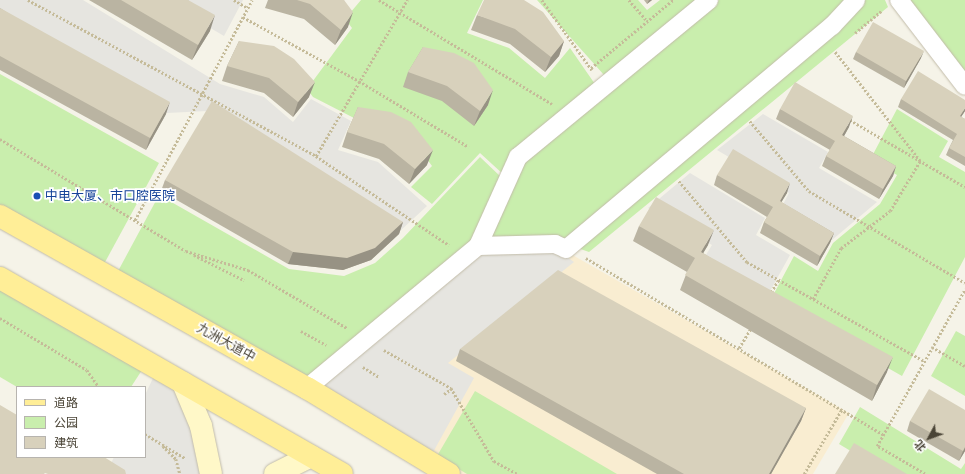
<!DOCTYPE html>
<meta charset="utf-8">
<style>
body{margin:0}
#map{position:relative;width:965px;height:474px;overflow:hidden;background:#f5f3e8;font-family:"Space Grotesk","Noto Sans SC",sans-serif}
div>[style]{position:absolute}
.commercial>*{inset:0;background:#f9edd1}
.green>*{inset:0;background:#c9eead}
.parking>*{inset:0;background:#e6e5e0}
.path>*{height:2.5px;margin-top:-1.25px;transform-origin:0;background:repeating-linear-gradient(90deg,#c5bb99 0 2px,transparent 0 4px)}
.roads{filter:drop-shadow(0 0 1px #c2bca9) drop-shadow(0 0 1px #c2bca9)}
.street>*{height:18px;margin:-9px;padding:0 9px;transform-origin:9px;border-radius:9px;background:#fff}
.secondary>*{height:22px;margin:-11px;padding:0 11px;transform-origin:11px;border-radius:11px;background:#fff8c8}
.primary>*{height:22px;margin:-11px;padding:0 11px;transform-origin:11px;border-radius:11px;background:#ffee97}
.wall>*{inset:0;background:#bab4a2}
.shaded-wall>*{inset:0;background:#979284}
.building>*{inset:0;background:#d8d1bc}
.dots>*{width:11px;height:11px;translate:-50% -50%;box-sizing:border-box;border:2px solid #fff;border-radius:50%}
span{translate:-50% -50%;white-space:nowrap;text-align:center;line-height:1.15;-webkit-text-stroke:3.5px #fff;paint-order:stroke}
.transit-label{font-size:13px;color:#164399}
.left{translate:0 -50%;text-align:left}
.street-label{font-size:13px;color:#4a4436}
.legend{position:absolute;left:16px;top:386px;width:130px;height:72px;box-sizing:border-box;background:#fff;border:1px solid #b7b4af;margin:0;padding:5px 7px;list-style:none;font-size:12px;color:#4a4436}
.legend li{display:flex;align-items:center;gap:8px;height:20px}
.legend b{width:20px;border:1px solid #b7b4af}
.north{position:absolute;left:909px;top:418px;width:40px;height:40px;-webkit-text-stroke:3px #fff;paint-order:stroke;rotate:229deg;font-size:11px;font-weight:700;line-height:16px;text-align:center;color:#4a4436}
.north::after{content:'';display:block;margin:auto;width:14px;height:18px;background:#4a4436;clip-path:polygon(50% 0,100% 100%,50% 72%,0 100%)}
</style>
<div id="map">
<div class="commercial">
<i style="clip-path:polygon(555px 245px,849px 413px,813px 474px,450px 474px,308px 388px)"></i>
</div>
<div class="green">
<i style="clip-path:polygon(361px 0,483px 0,467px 33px,509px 48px,545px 78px,570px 48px,597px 87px,504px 175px,480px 153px,432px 204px,411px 187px,432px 166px,410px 136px,354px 118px,313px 97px,307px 89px,352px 28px,345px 19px)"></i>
<i style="clip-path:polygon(537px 0,638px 0,647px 10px,660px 0,697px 0,604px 75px)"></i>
<i style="clip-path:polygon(719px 0,885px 0,888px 7px,589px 252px,555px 240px,489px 238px,524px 160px)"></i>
<i style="clip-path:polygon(899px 0,965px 0,965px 86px)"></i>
<i style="clip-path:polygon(0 74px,159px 163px,104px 264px,0 206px)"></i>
<i style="clip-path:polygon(897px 109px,948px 141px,939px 157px,965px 172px,965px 257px,902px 376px,770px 301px,794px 256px,818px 271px,833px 243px,880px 204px,897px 175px,870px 160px)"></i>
<i style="clip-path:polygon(480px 157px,501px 177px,474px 242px,305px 379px,117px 273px,159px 195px,289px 269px,344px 276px,375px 263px,403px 238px)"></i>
<i style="clip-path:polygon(0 286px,142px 370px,131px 387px,17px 387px,0 377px)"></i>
<i style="clip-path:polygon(956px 331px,965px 336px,965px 396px,931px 376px)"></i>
<i style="clip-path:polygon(475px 391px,617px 474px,467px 474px,437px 456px)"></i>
<i style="clip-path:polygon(860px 407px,961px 469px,965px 463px,965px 474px,889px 474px,839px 444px)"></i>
</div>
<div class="parking">
<i style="clip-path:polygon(0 0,83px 0,220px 84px,264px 97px,293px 122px,311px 99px,351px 121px,338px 150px,378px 162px,427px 206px,400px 231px,207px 111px,167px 113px,0 20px)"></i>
<i style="clip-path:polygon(163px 0,243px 0,224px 36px)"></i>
<i style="clip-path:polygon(763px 114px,828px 152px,819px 168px,877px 202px,832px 240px,780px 210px,789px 193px,717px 150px)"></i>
<i style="clip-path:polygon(690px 173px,765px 218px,756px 235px,790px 255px,764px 302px,699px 266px,712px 245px,648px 208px)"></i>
<i style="clip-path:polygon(556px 249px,574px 262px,448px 363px,474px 378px,431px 456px,315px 388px,480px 251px)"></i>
<i style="clip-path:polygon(154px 376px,177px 388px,188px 410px,204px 474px,114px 474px,108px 470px,114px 457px,145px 457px,145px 395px)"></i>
</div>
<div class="path">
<i style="left:28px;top:0;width:328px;rotate:28.4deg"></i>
<i style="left:316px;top:156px;width:160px;rotate:33.8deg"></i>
<i style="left:234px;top:0;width:16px;rotate:30deg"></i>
<i style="left:379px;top:0;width:202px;rotate:31deg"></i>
<i style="left:542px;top:0;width:86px;rotate:54.5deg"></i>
<i style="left:629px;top:0;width:28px;rotate:49deg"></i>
<i style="left:243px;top:17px;width:132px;rotate:28.9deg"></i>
<i style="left:359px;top:81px;width:128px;rotate:31deg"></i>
<i style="left:855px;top:33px;width:35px;rotate:-40deg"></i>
<i style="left:591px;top:68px;width:107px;rotate:-39.7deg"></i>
<i style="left:850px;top:120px;width:133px;rotate:30.2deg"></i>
<i style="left:750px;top:121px;width:92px;rotate:49.9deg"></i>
<i style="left:809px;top:191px;width:181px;rotate:30.5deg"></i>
<i style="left:0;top:139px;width:217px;rotate:31.1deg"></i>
<i style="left:186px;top:251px;width:65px;rotate:17deg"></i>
<i style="left:248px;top:270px;width:115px;rotate:30.4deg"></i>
<i style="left:316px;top:156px;width:181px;rotate:-59.7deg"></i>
<i style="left:679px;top:181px;width:106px;rotate:50deg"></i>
<i style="left:747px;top:262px;width:203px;rotate:29.2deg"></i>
<i style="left:135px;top:220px;width:249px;rotate:-62deg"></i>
<i style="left:194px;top:255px;width:56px;rotate:26.6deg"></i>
<i style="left:586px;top:258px;width:345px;rotate:30.7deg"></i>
<i style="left:771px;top:292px;width:15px;rotate:-58deg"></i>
<i style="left:813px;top:299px;width:58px;rotate:-61.2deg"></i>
<i style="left:841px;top:248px;width:61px;rotate:-37.1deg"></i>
<i style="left:890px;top:211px;width:58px;rotate:-59deg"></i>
<i style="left:920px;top:161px;width:140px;rotate:-128deg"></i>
<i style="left:0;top:318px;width:101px;rotate:30.9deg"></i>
<i style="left:87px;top:370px;width:21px;rotate:55deg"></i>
<i style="left:301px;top:331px;width:29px;rotate:29deg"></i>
<i style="left:932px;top:347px;width:38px;rotate:30deg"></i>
<i style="left:739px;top:348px;width:23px;rotate:-59deg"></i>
<i style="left:384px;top:350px;width:77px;rotate:29.6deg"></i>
<i style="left:451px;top:388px;width:85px;rotate:59.5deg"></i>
<i style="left:494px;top:461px;width:26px;rotate:29deg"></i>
<i style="left:363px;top:367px;width:19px;rotate:32deg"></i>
<i style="left:444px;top:394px;width:9px;rotate:-36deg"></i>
<i style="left:145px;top:434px;width:47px;rotate:31deg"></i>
<i style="left:163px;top:446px;width:18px;rotate:45deg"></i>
<i style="left:176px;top:459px;width:16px;rotate:75deg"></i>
<i style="left:804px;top:474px;width:75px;rotate:-59.7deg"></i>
<i style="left:925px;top:474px;width:56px;rotate:-149.7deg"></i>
<i style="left:877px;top:446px;width:180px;rotate:-60.7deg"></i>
</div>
<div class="roads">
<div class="street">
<i style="left:899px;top:0;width:108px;rotate:52.5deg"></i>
<i style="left:478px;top:246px;width:77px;rotate:-1.5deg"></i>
<i style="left:555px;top:244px;width:12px;rotate:24deg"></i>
<i style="left:566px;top:249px;width:347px;rotate:-40deg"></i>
<i style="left:832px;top:26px;width:35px;rotate:-47deg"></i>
<i style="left:307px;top:388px;width:222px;rotate:-39.7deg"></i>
<i style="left:478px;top:246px;width:98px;rotate:-65.8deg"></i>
<i style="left:518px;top:157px;width:247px;rotate:-39.4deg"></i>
</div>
<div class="secondary">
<i style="left:183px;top:383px;width:47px;rotate:67.3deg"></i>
<i style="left:201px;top:426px;width:49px;rotate:78.2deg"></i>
<i style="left:275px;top:474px;width:40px;rotate:-26.6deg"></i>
</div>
<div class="primary">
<i style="left:0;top:216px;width:352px;rotate:29.3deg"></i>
<i style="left:307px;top:388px;width:166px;rotate:31.2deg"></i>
<i style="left:0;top:278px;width:394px;rotate:29.8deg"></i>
</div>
</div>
<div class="wall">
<i style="clip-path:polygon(89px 0,188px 0,210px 31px,192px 60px)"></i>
<i style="clip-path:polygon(268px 0,344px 0,348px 27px,335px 45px,304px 19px,265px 8px)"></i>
<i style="clip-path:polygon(644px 0,652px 0,647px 4px)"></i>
<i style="clip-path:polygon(0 8px,166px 114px,146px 150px,0 70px)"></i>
<i style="clip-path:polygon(477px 15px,564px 41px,559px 56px,545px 72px,510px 44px,471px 30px)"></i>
<i style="clip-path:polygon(239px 41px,309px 97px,293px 117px,264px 93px,222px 81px,227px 66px)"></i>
<i style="clip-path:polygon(423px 47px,488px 105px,474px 126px,442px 101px,403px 87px,408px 72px)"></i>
<i style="clip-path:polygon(856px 52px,921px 58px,904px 88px,853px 59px)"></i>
<i style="clip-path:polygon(901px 99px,965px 111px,961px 117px,965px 119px,965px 166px,946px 155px,949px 148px,953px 140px,898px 107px)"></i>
<i style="clip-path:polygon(358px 107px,427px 165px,409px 184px,379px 159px,342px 147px,347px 132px)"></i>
<i style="clip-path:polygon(780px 109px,849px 127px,844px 136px,896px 166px,893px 176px,879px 199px,822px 166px,826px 156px,830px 150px,776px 119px)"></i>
<i style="clip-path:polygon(717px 175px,787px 193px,781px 202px,834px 233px,830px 243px,817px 266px,760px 233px,764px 222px,767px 217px,714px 185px)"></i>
<i style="clip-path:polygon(165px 180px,403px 222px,399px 234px,371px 260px,343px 270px,288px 264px,161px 191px)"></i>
<i style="clip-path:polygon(639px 226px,708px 245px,703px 253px,887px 372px,872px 401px,680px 290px,687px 272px,633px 241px)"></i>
<i style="clip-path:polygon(460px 349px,806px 408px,801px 421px,771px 474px,657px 474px,456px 361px)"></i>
<i style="clip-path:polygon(965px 410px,965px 451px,959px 461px,907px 431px,910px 421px)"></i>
</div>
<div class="shaded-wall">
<i style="clip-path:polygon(649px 0,652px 0,647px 4px)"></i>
<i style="clip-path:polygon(353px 12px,348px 27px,335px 45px,341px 30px)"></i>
<i style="clip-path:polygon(215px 15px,210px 31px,192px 60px,198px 45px)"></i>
<i style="clip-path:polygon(564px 41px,559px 56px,545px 72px,551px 57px)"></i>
<i style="clip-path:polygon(924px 51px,921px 58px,904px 88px,906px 81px)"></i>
<i style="clip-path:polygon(315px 82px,309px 97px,293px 117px,298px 102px)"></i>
<i style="clip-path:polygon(493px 90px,488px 105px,474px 126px,480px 111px)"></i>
<i style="clip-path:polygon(170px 102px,166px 114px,146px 150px,150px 138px)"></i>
<i style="clip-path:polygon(965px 108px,965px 111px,957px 123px,960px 116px)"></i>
<i style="clip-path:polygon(853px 116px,849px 127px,839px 145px,842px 135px)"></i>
<i style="clip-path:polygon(433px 150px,427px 165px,409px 184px,415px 169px)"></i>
<i style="clip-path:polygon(896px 166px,893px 176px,879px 199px,883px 189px)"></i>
<i style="clip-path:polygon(790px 183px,787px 193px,776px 211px,780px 201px)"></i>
<i style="clip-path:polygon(403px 222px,399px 234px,371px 260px,343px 270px,288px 264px,293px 252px)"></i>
<i style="clip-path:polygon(714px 230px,708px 245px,695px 267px,701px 252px)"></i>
<i style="clip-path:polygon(834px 233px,830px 243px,817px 266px,820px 256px)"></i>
<i style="clip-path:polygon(893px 357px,887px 372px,872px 401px,877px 385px)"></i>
<i style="clip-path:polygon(806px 408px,801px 421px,771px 474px,769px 474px)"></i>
<i style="clip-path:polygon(965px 447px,965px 451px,959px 461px,963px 451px)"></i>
</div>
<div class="building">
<i style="clip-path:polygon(121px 0,188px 0,215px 15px,198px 45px)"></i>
<i style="clip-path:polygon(297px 0,344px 0,353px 12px,341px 30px,310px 4px)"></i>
<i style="clip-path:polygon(484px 0,524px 0,543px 12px,564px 41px,551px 57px,515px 29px,477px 15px)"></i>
<i style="clip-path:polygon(0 8px,170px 102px,150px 138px,0 56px)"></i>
<i style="clip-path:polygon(873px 22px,924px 51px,906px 81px,856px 52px)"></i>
<i style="clip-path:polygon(239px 41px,274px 46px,294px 59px,315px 82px,298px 102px,269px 78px,227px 66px)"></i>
<i style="clip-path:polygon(423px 47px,454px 53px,474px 63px,493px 90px,480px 111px,447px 86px,408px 72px)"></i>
<i style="clip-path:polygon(918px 71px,965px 100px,965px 108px,960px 116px,965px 119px,965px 157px,949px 148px,957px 134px,901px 99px)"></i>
<i style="clip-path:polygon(795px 82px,853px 116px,842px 135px,896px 166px,883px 189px,826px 156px,835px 141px,780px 109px)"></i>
<i style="clip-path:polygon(212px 101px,403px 222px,375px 248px,347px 258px,293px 252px,165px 180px)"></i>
<i style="clip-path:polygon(358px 107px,391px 112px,411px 122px,433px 150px,415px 169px,384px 144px,347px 132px)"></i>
<i style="clip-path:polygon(733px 149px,790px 183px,780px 201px,834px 233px,820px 256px,764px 222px,773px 207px,717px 175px)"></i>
<i style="clip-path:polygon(656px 197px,714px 230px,701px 252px,893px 357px,877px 385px,685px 275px,695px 258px,639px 226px)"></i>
<i style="clip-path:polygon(558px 270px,806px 408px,769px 474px,684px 474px,460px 349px)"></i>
<i style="clip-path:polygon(929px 389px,965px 410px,965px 447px,963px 451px,910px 421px)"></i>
<i style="clip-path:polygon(0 405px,17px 415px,17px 457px,104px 457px,125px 470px,126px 474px,48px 474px,45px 473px,44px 474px,0 474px)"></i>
<i style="clip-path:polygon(854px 443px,907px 474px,835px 474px)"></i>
</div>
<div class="dots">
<i style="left:37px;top:196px;background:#1a4fb4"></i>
</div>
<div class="transit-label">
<span class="left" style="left:45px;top:196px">中电大厦、市口腔医院</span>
</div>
<div class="street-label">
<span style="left:226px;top:343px;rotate:29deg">九洲大道中</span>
</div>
<ul class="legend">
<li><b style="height:5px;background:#ffee97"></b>道路</li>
<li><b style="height:11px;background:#c9eead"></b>公园</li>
<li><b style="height:11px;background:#d8d1bc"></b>建筑</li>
</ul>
<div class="north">北</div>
</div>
